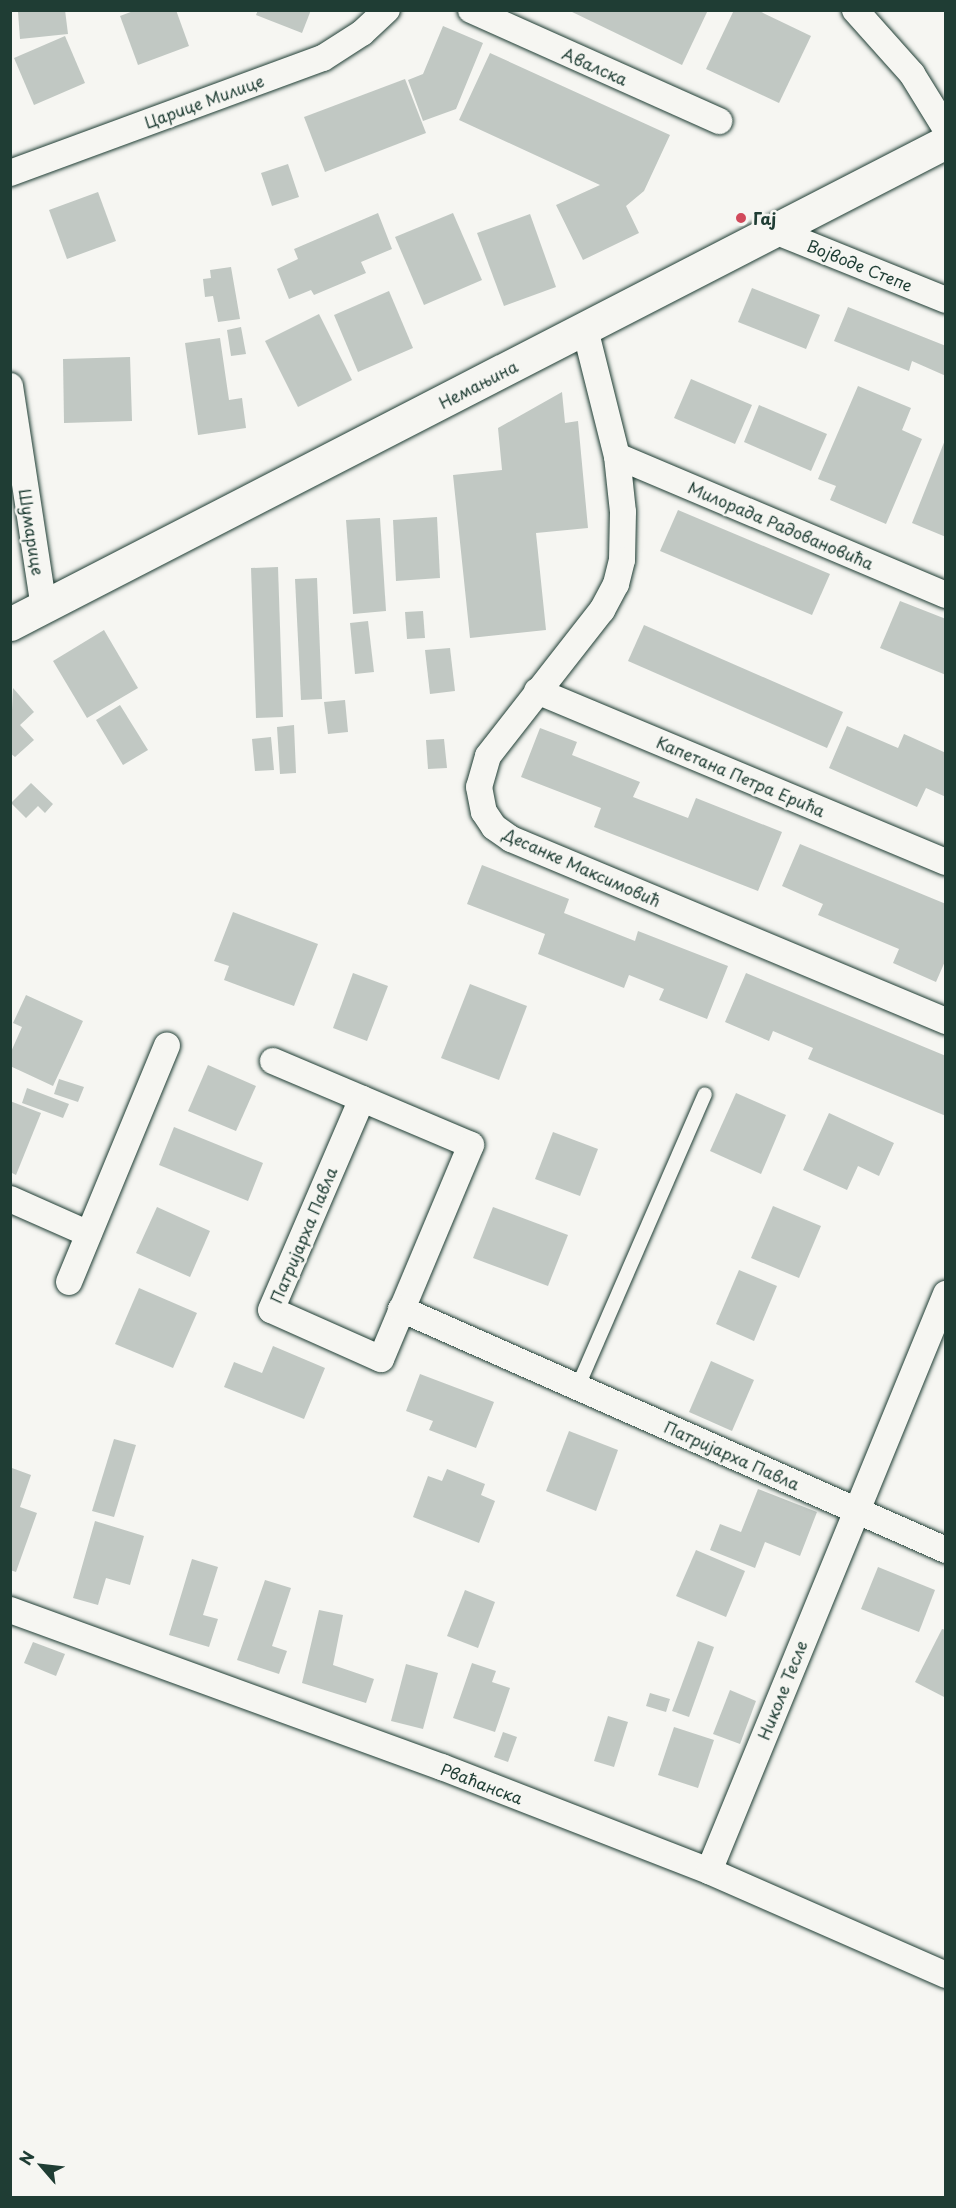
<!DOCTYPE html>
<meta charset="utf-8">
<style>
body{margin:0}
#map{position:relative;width:956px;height:2208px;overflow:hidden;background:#f6f6f2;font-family:"Playpen Sans",sans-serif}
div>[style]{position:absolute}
.building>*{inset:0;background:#c1c8c3}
.roads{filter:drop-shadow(0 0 2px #1f3d34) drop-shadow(0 0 2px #1f3d34)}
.lane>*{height:14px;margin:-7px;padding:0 7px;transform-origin:7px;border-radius:7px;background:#f6f6f2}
.street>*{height:26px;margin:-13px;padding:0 13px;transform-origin:13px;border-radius:13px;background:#f6f6f2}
.secondary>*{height:33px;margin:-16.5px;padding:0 16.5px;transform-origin:16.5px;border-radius:16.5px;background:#f6f6f2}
.dots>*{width:16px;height:16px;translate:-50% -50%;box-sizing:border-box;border:3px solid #f6f6f2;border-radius:50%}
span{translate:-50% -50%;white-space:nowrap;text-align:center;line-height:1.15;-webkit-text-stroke:5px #f6f6f2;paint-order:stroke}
.street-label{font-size:16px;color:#1f3d34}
.poi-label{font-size:16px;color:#1f3d34;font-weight:700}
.left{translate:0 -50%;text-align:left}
.frame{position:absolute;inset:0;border:12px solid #1f3d34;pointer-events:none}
.north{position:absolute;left:12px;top:2136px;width:60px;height:60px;-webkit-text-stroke:4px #f6f6f2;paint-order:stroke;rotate:298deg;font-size:16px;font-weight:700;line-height:24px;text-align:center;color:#1f3d34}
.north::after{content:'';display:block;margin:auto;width:21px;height:27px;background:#1f3d34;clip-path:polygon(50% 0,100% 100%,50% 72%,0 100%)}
</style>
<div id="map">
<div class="building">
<i style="clip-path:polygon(65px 10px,68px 34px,20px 39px,18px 12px)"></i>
<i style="clip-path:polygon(136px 10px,176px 10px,189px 46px,138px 65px,120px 16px)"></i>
<i style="clip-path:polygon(258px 10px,311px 10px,302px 33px,256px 15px)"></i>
<i style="clip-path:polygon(568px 10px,708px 10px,682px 65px)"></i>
<i style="clip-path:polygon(734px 10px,757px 10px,811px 36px,779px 103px,706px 69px)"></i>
<i style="clip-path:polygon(443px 26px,483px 43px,456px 109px,423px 121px,408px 80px,423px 74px)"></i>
<i style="clip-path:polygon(65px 36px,85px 83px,34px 105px,14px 58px)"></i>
<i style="clip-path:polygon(490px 53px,670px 135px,644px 191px,626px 206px,639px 233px,583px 260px,556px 205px,600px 185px,459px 120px)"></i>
<i style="clip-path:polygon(405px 79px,426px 133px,325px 172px,304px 117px)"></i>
<i style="clip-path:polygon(288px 164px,299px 197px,272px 206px,261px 173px)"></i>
<i style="clip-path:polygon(98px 192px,116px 241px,67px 259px,49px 210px)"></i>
<i style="clip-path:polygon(378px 213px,392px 249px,361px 262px,366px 273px,314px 295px,311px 290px,289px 299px,277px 269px,298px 259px,294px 249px)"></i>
<i style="clip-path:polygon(453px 213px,482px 280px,424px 305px,395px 237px)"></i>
<i style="clip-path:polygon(530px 214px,556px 287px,504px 306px,477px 233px)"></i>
<i style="clip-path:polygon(231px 267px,240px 319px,218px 322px,213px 296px,205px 297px,203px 279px,211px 278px,210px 270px)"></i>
<i style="clip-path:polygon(752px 288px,820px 315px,806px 349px,738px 322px)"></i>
<i style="clip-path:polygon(389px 291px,413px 348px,358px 372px,334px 315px)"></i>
<i style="clip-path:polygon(848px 307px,946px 346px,946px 376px,912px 361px,909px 371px,834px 341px)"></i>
<i style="clip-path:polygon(319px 314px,352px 380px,298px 407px,265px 341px)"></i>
<i style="clip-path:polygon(241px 327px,246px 354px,231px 356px,227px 330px)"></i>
<i style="clip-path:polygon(220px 338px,229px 400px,242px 398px,246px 428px,198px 435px,185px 343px)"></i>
<i style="clip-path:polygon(130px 357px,132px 421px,64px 423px,63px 359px)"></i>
<i style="clip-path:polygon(691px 379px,752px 405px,735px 444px,674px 418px)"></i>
<i style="clip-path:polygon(858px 386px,911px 408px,902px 430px,922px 439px,886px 524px,830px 500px,836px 486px,818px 479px)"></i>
<i style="clip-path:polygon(562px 392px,565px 423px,578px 421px,588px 528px,536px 533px,546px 630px,470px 638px,453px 475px,502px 470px,498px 428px)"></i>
<i style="clip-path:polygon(759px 405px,827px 434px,811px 471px,744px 442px)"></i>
<i style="clip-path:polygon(945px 440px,946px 440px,946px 537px,912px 523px)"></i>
<i style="clip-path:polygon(678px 510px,830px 574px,812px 615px,660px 551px)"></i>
<i style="clip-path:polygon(437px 517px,440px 578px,396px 581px,393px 520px)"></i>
<i style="clip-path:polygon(380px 518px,386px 611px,353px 614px,346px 520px)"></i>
<i style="clip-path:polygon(278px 567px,283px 717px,256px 718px,251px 568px)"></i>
<i style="clip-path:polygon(317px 578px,322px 699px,301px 700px,295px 579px)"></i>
<i style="clip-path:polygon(900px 601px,946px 619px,946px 675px,880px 648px)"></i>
<i style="clip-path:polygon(423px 611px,425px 638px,407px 639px,405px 612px)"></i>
<i style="clip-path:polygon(368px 621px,374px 672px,355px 674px,350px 623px)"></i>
<i style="clip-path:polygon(644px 625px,843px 712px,827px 748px,628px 661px)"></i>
<i style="clip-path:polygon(104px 630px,138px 688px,87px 718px,53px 661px)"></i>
<i style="clip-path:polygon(450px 648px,455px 691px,430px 694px,425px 650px)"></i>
<i style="clip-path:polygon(13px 688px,34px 712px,20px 725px,34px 740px,15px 757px,10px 753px)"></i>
<i style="clip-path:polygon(345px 700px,348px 732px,328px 734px,324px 702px)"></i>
<i style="clip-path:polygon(120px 705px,148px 750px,123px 765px,96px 720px)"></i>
<i style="clip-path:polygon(294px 725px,296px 773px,280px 774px,277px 727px)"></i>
<i style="clip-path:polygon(847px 726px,898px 748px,904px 734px,946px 753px,946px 797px,926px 788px,917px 807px,829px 768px)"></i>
<i style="clip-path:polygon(540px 728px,577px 742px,572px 755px,640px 782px,633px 797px,688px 818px,696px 798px,782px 832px,758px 891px,594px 827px,601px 808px,521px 777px)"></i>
<i style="clip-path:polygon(271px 737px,274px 770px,255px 771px,252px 739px)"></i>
<i style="clip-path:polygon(444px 739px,447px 768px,428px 769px,426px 740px)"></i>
<i style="clip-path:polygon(31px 783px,53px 804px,45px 813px,38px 806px,26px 818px,11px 803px)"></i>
<i style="clip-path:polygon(800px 844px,946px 904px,946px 959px,936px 982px,893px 963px,899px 949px,818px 915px,823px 904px,782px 886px)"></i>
<i style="clip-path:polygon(482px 865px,569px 899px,564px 913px,635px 941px,638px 931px,728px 966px,707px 1019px,659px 1000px,664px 989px,629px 975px,624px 988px,538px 954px,545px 934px,467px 904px)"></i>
<i style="clip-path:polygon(233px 912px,318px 944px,294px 1006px,224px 980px,229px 966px,214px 961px)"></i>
<i style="clip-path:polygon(353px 973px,388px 986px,367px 1041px,333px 1028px)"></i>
<i style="clip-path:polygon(746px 973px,946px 1056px,946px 1116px,808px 1059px,813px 1048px,773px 1031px,769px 1041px,725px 1022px)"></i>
<i style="clip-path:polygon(470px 984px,527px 1006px,499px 1080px,441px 1058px)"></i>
<i style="clip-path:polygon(26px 995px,83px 1021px,53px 1086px,10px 1066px,10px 1054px,22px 1027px,13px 1023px)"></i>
<i style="clip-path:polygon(208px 1065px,256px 1086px,236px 1131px,188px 1111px)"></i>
<i style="clip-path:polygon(59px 1079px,84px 1087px,78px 1102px,54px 1094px)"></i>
<i style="clip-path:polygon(27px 1088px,69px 1104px,63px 1118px,22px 1103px)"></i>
<i style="clip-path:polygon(736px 1093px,786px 1115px,761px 1174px,710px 1151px)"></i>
<i style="clip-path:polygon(10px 1101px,41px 1113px,16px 1175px,10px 1172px)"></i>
<i style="clip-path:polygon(829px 1113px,894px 1143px,879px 1176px,858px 1166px,847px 1190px,803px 1170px)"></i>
<i style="clip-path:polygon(174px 1127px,263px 1163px,248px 1201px,159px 1165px)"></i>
<i style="clip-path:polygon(553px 1132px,598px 1149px,580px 1196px,535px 1179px)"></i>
<i style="clip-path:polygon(773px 1206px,821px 1226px,799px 1278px,751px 1258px)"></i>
<i style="clip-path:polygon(157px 1207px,210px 1231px,190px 1277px,136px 1253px)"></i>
<i style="clip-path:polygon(493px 1207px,568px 1235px,548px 1286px,473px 1258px)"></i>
<i style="clip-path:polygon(739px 1270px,777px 1286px,754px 1341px,716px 1324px)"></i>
<i style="clip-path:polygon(139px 1288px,197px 1313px,173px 1368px,115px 1344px)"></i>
<i style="clip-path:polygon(273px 1346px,325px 1368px,304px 1419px,224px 1387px,234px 1362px,262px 1373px)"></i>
<i style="clip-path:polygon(711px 1361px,754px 1380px,732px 1431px,689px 1412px)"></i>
<i style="clip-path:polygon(420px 1374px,494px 1402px,476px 1448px,429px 1430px,433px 1421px,406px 1411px)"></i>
<i style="clip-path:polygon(569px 1431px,618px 1450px,596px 1511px,546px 1491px)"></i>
<i style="clip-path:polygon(114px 1439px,136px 1445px,114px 1517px,92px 1511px)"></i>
<i style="clip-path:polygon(12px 1468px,31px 1475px,20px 1507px,37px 1513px,16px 1572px,10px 1570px)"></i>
<i style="clip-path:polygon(447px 1469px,485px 1484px,481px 1495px,495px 1501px,479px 1543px,413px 1517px,428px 1476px,442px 1481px)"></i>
<i style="clip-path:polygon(758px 1489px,817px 1512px,800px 1556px,765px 1542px,755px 1568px,710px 1550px,720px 1524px,741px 1532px)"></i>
<i style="clip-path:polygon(95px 1521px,144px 1536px,130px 1585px,106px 1578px,98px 1605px,73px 1598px)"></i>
<i style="clip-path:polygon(696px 1550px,745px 1571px,726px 1617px,676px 1596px)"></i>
<i style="clip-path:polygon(192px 1559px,218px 1567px,203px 1615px,218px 1619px,209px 1647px,169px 1635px)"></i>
<i style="clip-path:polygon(878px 1567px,935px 1590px,919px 1632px,861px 1609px)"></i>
<i style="clip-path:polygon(265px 1580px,291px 1588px,272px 1646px,287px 1651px,279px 1674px,237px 1660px)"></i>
<i style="clip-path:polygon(465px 1590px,495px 1602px,478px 1648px,447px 1636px)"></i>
<i style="clip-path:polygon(319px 1610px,343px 1615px,333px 1665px,374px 1679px,366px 1703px,302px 1683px)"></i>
<i style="clip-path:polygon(942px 1629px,946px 1630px,946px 1698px,915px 1682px)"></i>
<i style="clip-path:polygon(698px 1641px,714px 1647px,689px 1717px,672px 1711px)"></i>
<i style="clip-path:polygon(33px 1642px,65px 1654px,56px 1676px,24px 1663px)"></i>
<i style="clip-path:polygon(472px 1663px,496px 1671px,492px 1682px,510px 1688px,495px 1732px,453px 1718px)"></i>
<i style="clip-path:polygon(406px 1664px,438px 1673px,423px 1729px,391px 1721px)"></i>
<i style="clip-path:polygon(730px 1690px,756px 1701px,740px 1744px,713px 1734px)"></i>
<i style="clip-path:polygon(650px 1693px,670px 1699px,666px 1712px,646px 1706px)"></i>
<i style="clip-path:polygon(608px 1716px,628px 1722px,614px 1767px,594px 1761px)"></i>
<i style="clip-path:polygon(674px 1727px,714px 1740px,698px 1788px,658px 1775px)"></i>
<i style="clip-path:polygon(503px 1732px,517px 1737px,508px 1762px,494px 1757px)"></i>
</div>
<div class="roads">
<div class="lane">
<i style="left:578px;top:1386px;width:318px;rotate:-66.5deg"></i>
</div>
<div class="street">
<i style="left:471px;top:10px;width:272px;rotate:24.1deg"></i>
<i style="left:855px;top:10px;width:86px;rotate:48.3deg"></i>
<i style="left:912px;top:74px;width:65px;rotate:58.3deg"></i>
<i style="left:10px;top:173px;width:333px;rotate:-20.2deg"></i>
<i style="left:323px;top:58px;width:46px;rotate:-32.7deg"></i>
<i style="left:362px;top:33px;width:34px;rotate:-43deg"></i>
<i style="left:775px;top:231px;width:184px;rotate:22deg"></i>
<i style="left:585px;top:329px;width:131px;rotate:75.9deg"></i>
<i style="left:617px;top:456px;width:56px;rotate:83.9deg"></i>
<i style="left:623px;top:512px;width:48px;rotate:91.2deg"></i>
<i style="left:622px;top:560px;width:25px;rotate:104deg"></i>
<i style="left:616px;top:584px;width:30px;rotate:118deg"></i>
<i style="left:602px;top:610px;width:185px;rotate:128deg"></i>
<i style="left:488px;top:756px;width:32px;rotate:106deg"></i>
<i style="left:479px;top:787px;width:25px;rotate:79deg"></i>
<i style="left:484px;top:812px;width:18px;rotate:56deg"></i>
<i style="left:494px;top:827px;width:21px;rotate:35deg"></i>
<i style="left:511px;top:839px;width:472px;rotate:22.7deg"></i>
<i style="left:10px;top:386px;width:224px;rotate:81.3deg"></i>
<i style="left:617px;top:456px;width:357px;rotate:22.9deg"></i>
<i style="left:537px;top:691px;width:443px;rotate:22.7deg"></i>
<i style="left:273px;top:1061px;width:215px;rotate:23deg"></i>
<i style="left:471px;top:1145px;width:232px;rotate:112.8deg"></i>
<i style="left:381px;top:1359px;width:120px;rotate:-156deg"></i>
<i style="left:271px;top:1310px;width:230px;rotate:-66.7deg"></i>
<i style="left:10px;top:1199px;width:86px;rotate:23.9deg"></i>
<i style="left:69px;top:1282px;width:256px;rotate:-67.5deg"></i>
<i style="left:401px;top:1309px;width:596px;rotate:23.86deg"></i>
<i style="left:10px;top:1610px;width:460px;rotate:20deg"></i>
<i style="left:442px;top:1767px;width:287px;rotate:21.3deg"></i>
<i style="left:709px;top:1871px;width:259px;rotate:23.7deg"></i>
<i style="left:709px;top:1871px;width:624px;rotate:-67.67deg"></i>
</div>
<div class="secondary">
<i style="left:10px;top:624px;width:1053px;rotate:-27.25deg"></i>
</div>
</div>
<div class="dots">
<i style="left:741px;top:218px;background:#d1495b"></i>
</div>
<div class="street-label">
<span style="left:595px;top:66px;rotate:24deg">Авалска</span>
<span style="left:204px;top:101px;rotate:-20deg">Царице Милице</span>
<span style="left:860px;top:265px;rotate:22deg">Војводе Степе</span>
<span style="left:478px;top:384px;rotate:-27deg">Немањина</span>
<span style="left:781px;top:525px;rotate:23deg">Милорада Радовановића</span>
<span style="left:32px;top:532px;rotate:81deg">Шумарице</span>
<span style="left:741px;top:776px;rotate:23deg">Капетана Петра Ерића</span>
<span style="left:582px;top:867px;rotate:24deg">Десанке Максимовић</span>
<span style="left:303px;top:1235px;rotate:-67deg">Патријарха Павла</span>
<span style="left:732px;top:1455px;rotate:24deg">Патријарха Павла</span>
<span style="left:782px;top:1690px;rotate:-68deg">Николе Тесле</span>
<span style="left:482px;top:1783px;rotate:21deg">Рваћанска</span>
</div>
<div class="poi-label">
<span class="left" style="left:753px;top:218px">Гај</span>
</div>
<div class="frame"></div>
<div class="north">N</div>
</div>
